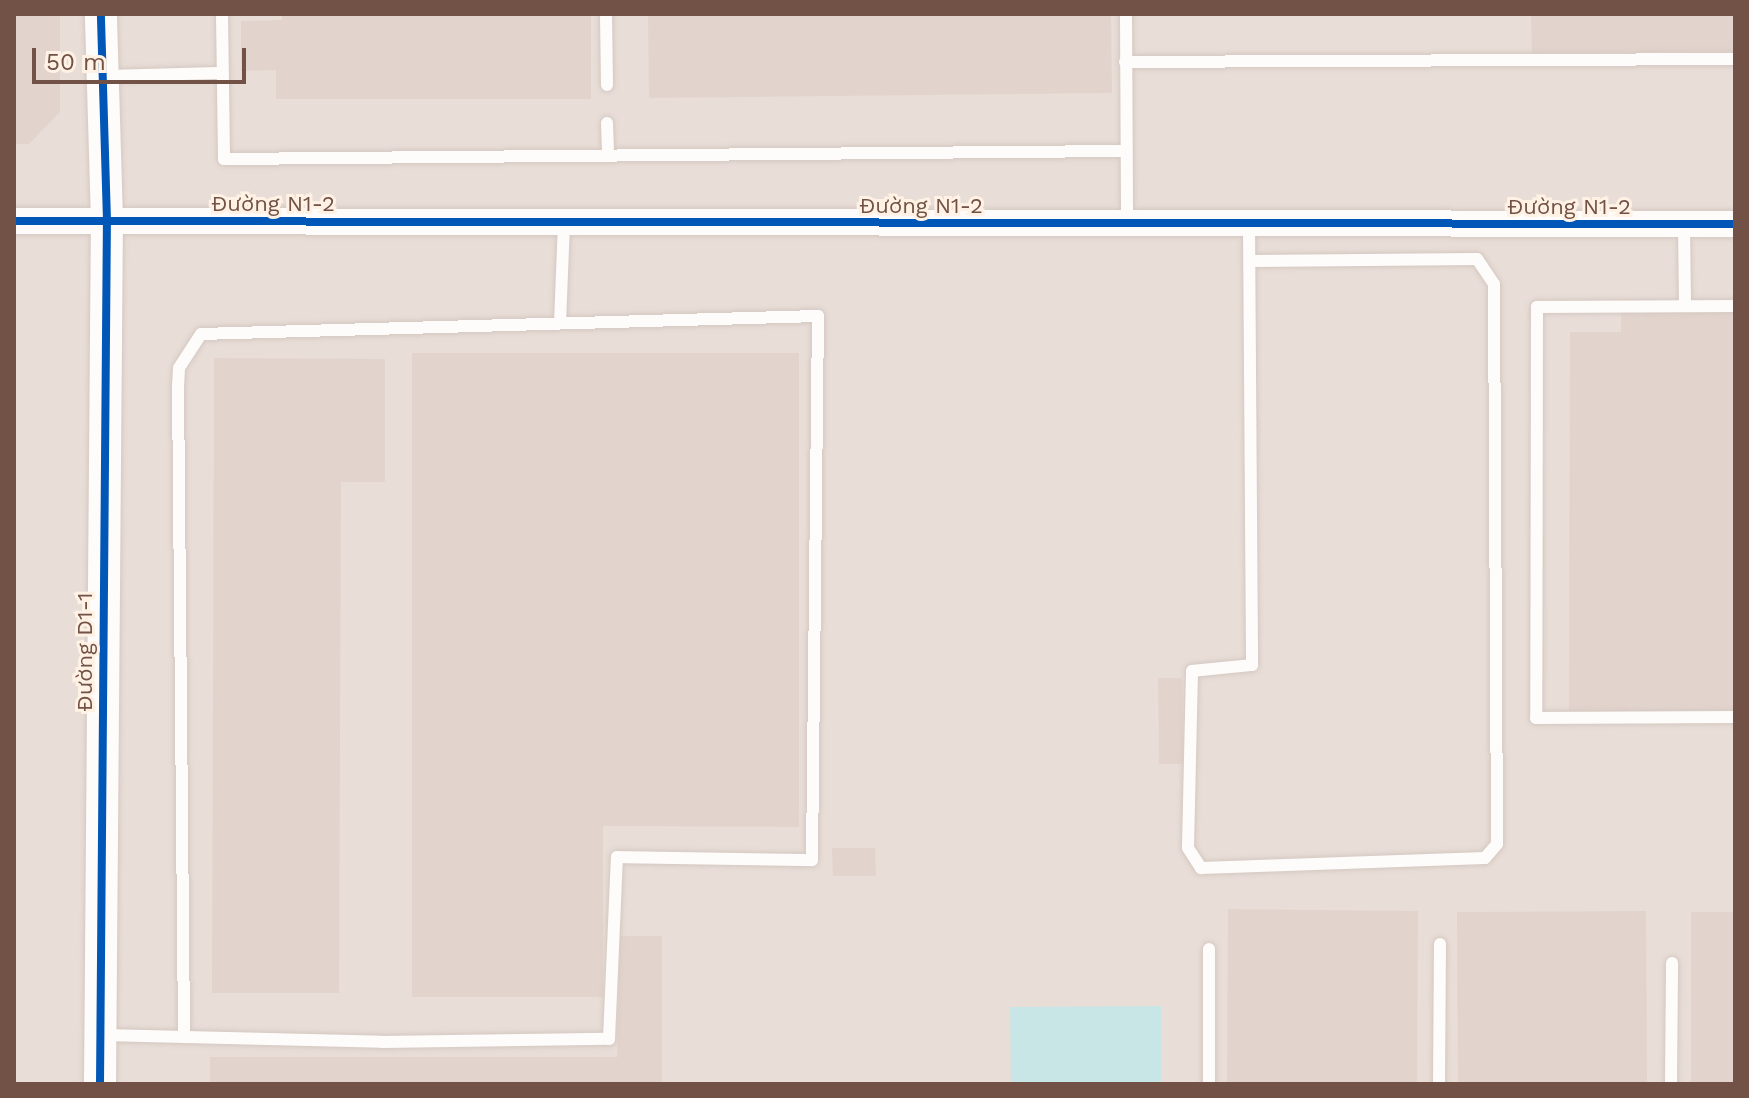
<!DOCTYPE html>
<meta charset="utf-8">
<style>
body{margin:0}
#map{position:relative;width:1749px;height:1098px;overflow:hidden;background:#f6ede5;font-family:"Work Sans",sans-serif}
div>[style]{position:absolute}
.industrial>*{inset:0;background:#e8ddd7}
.water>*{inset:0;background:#c8e6e5}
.building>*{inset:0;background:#e2d4cd}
.roads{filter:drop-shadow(0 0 2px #d4c8c1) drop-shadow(0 0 2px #d4c8c1)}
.service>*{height:12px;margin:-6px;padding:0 6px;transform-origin:6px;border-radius:6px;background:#fefcfb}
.minor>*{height:26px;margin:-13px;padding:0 13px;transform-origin:13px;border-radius:13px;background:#fefcfb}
.tertiary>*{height:32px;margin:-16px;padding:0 16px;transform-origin:16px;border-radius:16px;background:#fefcfb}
.cycleway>*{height:8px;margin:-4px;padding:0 4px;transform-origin:4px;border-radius:4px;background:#0057b8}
span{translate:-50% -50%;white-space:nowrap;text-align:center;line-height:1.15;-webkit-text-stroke:6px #fff2e5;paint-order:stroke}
.street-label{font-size:22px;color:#725247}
.frame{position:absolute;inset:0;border:16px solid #725247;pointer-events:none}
.scale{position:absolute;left:32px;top:48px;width:214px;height:36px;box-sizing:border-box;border:4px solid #725247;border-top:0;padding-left:10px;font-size:24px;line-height:28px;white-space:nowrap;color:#725247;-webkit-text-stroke:6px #fff2e5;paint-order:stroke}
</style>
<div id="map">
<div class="industrial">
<i style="clip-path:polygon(14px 14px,1735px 14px,1735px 1084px,14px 1084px)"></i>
</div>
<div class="water">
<i style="clip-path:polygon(1161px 1006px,1161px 1084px,1011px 1084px,1010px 1007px)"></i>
</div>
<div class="building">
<i style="clip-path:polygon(14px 14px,60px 14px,60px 112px,29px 144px,14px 144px)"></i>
<i style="clip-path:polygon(282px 14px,591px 14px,591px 99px,276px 99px,276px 70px,241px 71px,241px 21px,282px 20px)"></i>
<i style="clip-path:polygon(648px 14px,1111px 14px,1112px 93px,649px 98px)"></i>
<i style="clip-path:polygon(1531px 14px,1735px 14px,1735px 51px,1532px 53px)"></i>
<i style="clip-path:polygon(1621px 299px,1735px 300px,1735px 715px,1569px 714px,1570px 332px,1621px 332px)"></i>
<i style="clip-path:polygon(412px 353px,799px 353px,799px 827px,603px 826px,603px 997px,412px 997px)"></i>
<i style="clip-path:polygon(214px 358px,385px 359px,385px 482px,341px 482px,339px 993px,212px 993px)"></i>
<i style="clip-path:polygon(1158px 678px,1182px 678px,1183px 764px,1159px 764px)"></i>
<i style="clip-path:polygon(832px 848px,875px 848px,876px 876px,833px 876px)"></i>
<i style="clip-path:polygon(1228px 909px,1418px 911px,1417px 1084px,1227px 1084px)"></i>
<i style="clip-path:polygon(1646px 911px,1647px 1084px,1458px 1084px,1457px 912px)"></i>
<i style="clip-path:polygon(1691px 912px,1735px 912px,1735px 1084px,1691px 1084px)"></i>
<i style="clip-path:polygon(620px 936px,662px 936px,662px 1084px,210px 1084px,210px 1057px,617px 1057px)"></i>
</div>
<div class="roads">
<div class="service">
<i style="left:222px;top:14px;width:145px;rotate:89.2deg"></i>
<i style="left:224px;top:159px;width:902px;rotate:-0.51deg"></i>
<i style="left:606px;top:14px;width:71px;rotate:89.2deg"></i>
<i style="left:1126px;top:14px;width:211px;rotate:89.7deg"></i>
<i style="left:1125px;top:62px;width:610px;rotate:-0.28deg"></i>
<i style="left:104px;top:76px;width:118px;rotate:-1.5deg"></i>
<i style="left:607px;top:123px;width:30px;rotate:88deg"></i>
<i style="left:1684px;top:224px;width:82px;rotate:89.3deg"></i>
<i style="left:1249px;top:226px;width:439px;rotate:89.6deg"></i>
<i style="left:1252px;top:665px;width:60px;rotate:174.3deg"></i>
<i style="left:1192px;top:671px;width:177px;rotate:91.3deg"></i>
<i style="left:1188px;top:848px;width:24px;rotate:57deg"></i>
<i style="left:1201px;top:868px;width:284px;rotate:-2deg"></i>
<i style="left:1485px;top:858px;width:18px;rotate:-49deg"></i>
<i style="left:1497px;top:844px;width:560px;rotate:-90.31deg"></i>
<i style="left:1494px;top:284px;width:30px;rotate:-124deg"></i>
<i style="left:1477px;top:259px;width:226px;rotate:179.5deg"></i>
<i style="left:1735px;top:306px;width:198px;rotate:179.7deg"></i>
<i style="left:1537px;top:307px;width:411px;rotate:90.1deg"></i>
<i style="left:1536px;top:718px;width:199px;rotate:-0.3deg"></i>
<i style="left:560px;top:323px;width:100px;rotate:-87.7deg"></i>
<i style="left:1209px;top:949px;width:135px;rotate:90deg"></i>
<i style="left:103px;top:1035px;width:279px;rotate:1.4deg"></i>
<i style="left:382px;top:1042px;width:227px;rotate:-0.8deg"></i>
<i style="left:609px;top:1039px;width:182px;rotate:-87.5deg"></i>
<i style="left:617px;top:857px;width:195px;rotate:0.9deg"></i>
<i style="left:812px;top:860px;width:544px;rotate:-89.37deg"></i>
<i style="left:818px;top:316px;width:617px;rotate:178.33deg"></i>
<i style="left:201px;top:334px;width:40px;rotate:122.9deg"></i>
<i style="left:179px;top:368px;width:17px;rotate:93deg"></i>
<i style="left:178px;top:385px;width:652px;rotate:89.47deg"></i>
<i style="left:1439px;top:1084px;width:140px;rotate:-89.6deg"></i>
<i style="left:1671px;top:1084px;width:121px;rotate:-89.5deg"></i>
</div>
<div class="minor">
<i style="left:14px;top:221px;width:1721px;rotate:0.1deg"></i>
</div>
<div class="tertiary">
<i style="left:100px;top:1084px;width:863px;rotate:-89.54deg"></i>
<i style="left:107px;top:221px;width:207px;rotate:-91.7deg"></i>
</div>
</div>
<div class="cycleway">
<i style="left:14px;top:221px;width:1721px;rotate:0.1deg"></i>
<i style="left:100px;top:1084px;width:863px;rotate:-89.54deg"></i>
<i style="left:107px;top:221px;width:207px;rotate:-91.7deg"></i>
</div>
<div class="street-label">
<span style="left:273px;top:204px">Đường N1-2</span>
<span style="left:921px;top:206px">Đường N1-2</span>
<span style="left:1569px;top:207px">Đường N1-2</span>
<span style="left:85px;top:652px;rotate:-90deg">Đường D1-1</span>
</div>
<div class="frame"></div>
<div class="scale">50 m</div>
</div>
